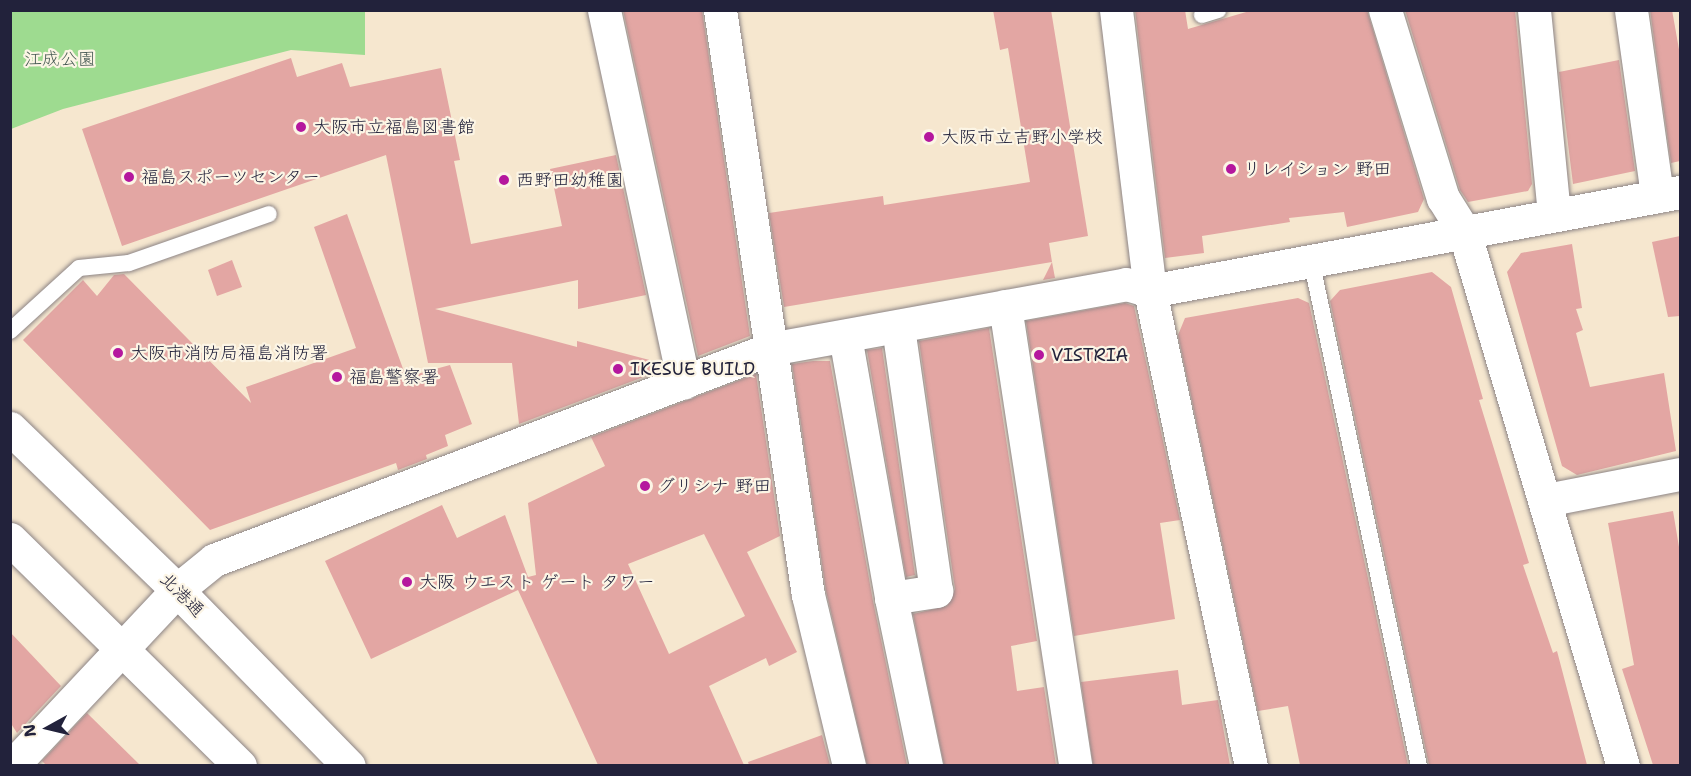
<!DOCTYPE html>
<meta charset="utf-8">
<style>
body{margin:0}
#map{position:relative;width:1691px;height:776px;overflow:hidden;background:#f6e7cf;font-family:"Shantell Sans","Klee One",sans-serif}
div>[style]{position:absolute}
.green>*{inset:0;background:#9edb90}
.building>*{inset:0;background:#e3a6a3}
.roads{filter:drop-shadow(0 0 2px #8c8485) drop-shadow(0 0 2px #8c8485)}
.lane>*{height:16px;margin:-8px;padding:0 8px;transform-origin:8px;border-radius:8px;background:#fff}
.street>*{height:33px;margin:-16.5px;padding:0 16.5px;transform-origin:16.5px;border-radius:16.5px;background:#fff}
.secondary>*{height:33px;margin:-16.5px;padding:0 16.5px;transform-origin:16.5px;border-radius:16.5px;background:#fff}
.primary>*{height:33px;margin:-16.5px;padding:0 16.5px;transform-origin:16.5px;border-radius:16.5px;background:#fff}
.dots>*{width:16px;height:16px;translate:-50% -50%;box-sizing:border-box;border:3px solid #fcf5e5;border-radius:50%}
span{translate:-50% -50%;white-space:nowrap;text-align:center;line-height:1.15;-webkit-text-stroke:4.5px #fcf5e5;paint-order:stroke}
.park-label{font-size:18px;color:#475a54}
.poi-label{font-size:18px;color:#22223b}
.left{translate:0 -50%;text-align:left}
.street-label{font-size:18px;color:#22223b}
.frame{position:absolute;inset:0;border:12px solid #22223b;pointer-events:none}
.north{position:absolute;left:18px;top:698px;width:60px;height:60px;-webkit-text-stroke:4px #fcf5e5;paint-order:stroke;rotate:262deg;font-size:16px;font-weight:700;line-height:24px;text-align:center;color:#22223b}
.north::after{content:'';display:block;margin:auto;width:21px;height:27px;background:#22223b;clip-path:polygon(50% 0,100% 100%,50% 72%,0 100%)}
</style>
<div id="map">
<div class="green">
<i style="clip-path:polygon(11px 10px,365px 11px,365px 55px,291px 50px,63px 109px,11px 129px)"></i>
</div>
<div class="building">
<i style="clip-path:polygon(623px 10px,702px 10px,750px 336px,698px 356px)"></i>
<i style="clip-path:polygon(993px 10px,1051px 10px,1088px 236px,1049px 243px,1052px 262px,784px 307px,769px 213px,883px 196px,884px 205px,1030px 182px,1008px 48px,1000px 50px)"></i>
<i style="clip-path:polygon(1135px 10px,1185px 10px,1188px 29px,1253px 10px,1367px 10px,1424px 199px,1418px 212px,1347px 227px,1344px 212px,1289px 218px,1290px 222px,1202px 236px,1204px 253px,1165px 258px)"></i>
<i style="clip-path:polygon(1405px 10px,1515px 10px,1532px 184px,1528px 191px,1468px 202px,1460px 190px)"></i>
<i style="clip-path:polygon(1650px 10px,1672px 10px,1680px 55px,1680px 161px,1671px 163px)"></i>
<i style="clip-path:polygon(291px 58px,297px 77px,342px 63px,350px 87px,441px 68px,460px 160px,454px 161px,471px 244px,562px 226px,550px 169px,616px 155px,646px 295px,578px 309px,578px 280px,435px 309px,577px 347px,577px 341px,661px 363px,662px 370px,519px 424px,512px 363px,428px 363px,386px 155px,122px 246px,82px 129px)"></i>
<i style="clip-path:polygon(1619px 60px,1635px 171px,1573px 184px,1559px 72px)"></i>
<i style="clip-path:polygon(347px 214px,406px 377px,450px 365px,472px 424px,445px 435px,448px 446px,426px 455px,427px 459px,398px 470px,396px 463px,210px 530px,23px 340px,83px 280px,97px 296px,114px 275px,124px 274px,251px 403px,246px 387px,356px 348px,314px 227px)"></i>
<i style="clip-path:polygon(1680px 236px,1680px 316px,1668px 317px,1652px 242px)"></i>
<i style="clip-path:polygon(1572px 244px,1582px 308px,1576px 309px,1583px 330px,1576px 333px,1590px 387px,1664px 373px,1676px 451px,1577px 475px,1562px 466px,1507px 272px,1521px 253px)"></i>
<i style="clip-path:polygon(232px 260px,242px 287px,217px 296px,208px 270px)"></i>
<i style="clip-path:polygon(1052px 262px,1055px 278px,1043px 280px)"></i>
<i style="clip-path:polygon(1432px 272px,1451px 287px,1483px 399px,1479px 400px,1529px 563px,1523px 565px,1553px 653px,1557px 651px,1587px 765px,1429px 765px,1330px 301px,1340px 290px)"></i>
<i style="clip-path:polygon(1298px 298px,1309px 303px,1408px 765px,1300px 765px,1288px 706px,1258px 711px,1178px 335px,1185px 318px)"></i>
<i style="clip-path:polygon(1125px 303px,1134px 306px,1180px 520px,1160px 523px,1175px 619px,1074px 636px,1026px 321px)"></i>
<i style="clip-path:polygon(989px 328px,1037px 641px,1011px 646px,1017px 691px,1044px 687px,1056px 765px,944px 765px,913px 614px,947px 606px,955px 589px,919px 341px)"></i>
<i style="clip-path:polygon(882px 348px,915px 575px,906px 577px,867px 350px)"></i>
<i style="clip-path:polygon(813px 361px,830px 361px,873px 601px,907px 765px,867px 765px,826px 591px,792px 364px)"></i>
<i style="clip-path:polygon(evenodd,756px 374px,780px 536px,747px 552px,797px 652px,769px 666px,766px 658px,709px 686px,744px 765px,598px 765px,518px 590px,371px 659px,325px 561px,442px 505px,457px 538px,505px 515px,528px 577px,536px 575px,528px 503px,605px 466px,591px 437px,756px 374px,704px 534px,745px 616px,669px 654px,628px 564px,704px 534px)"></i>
<i style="clip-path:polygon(1673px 511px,1680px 553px,1680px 765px,1653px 765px,1622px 669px,1634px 665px,1608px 523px)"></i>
<i style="clip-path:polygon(10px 632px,61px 686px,17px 733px,10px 722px)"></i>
<i style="clip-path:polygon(1178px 670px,1182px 705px,1218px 700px,1230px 765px,1093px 765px,1081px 682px)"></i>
<i style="clip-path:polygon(87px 713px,140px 765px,46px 765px,42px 761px)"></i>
<i style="clip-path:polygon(822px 735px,830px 765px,749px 765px,748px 762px)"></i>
</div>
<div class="roads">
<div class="lane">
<i style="left:1202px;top:15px;width:17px;rotate:-17deg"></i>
<i style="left:1311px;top:260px;width:517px;rotate:77.95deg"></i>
<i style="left:10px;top:331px;width:93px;rotate:-42.4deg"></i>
<i style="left:79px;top:268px;width:50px;rotate:-5.7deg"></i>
<i style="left:129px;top:263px;width:148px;rotate:-19.3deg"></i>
</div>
<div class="street">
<i style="left:604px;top:10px;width:381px;rotate:77.9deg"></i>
<i style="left:720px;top:10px;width:592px;rotate:81.45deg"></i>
<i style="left:808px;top:595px;width:176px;rotate:76.5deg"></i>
<i style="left:1116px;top:10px;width:283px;rotate:83.1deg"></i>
<i style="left:1150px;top:291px;width:486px;rotate:78deg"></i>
<i style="left:1385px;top:10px;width:197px;rotate:72.9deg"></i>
<i style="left:1443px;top:198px;width:39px;rotate:58deg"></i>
<i style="left:1534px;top:10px;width:205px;rotate:84.4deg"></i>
<i style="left:1631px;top:10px;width:188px;rotate:82deg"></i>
<i style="left:1005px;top:306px;width:465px;rotate:81.3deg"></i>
<i style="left:845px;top:336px;width:266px;rotate:80deg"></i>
<i style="left:891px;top:598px;width:172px;rotate:78.2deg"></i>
<i style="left:1546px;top:500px;width:136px;rotate:-11deg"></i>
<i style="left:891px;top:598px;width:46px;rotate:-8.8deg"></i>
<i style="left:936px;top:591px;width:267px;rotate:-98.2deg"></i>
<i style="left:12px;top:766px;width:241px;rotate:-46.8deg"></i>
<i style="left:177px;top:590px;width:48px;rotate:-39deg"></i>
<i style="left:214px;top:560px;width:595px;rotate:-20.78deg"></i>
<i style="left:770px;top:349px;width:362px;rotate:-10.3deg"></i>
<i style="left:1126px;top:284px;width:25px;rotate:16deg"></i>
</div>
<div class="secondary">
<i style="left:1464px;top:231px;width:558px;rotate:73.45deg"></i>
<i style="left:1150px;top:291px;width:539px;rotate:-10.58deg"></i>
</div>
<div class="primary">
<i style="left:10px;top:428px;width:233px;rotate:44.1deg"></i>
<i style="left:177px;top:590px;width:246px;rotate:45.7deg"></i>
<i style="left:10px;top:539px;width:323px;rotate:44.6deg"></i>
</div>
</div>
<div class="dots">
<i style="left:301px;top:127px;background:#b5179e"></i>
<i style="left:929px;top:137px;background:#b5179e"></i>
<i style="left:1231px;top:169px;background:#b5179e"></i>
<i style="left:129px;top:177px;background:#b5179e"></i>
<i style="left:504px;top:180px;background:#b5179e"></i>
<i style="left:118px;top:353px;background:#b5179e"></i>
<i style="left:1039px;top:355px;background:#b5179e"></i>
<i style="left:618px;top:369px;background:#b5179e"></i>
<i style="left:337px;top:377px;background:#b5179e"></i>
<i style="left:645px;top:486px;background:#b5179e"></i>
<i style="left:407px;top:582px;background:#b5179e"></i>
</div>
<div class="park-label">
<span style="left:60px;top:59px">江成公園</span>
</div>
<div class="poi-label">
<span class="left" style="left:313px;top:127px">大阪市立福島図書館</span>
<span class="left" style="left:941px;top:137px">大阪市立吉野小学校</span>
<span class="left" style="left:1243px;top:169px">リレイション 野田</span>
<span class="left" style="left:141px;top:177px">福島スポーツセンター</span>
<span class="left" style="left:516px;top:180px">西野田幼稚園</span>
<span class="left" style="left:130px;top:353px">大阪市消防局福島消防署</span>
<span class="left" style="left:1051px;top:355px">VISTRIA</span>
<span class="left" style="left:630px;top:369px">IKESUE BUILD</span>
<span class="left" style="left:349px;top:377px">福島警察署</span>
<span class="left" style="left:657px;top:486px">グリシナ 野田</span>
<span class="left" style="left:419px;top:582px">大阪 ウエスト ゲート タワー</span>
</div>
<div class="street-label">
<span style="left:182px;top:595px;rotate:45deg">北港通</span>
</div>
<div class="frame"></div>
<div class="north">N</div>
</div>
